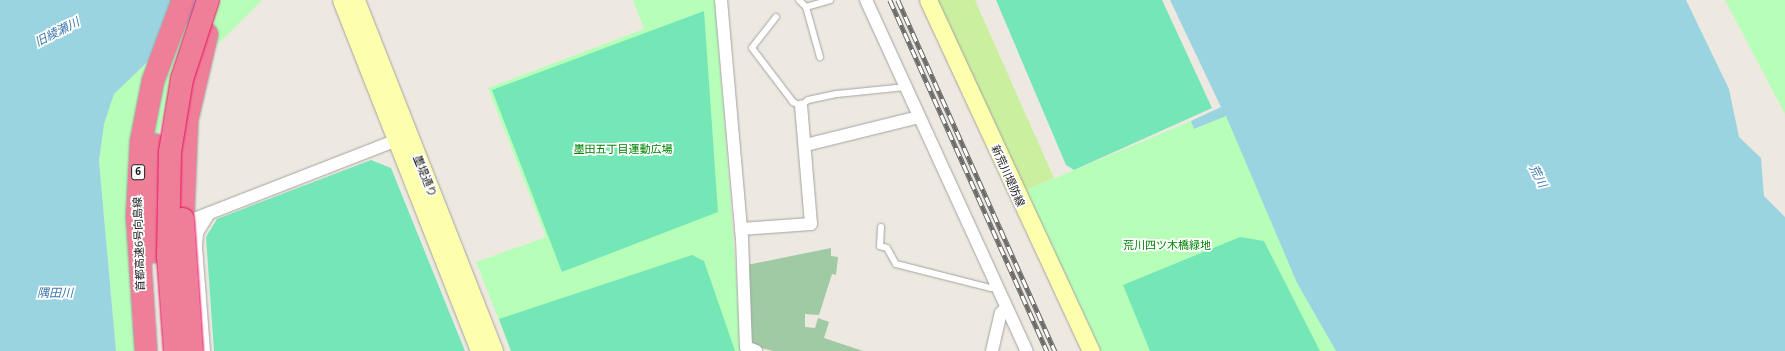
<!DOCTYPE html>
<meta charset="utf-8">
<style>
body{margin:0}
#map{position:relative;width:1785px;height:351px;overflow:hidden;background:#eee9e0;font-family:"Noto Sans","Noto Sans JP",sans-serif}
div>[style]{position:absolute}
.grass>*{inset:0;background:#caef9f}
.cemetery>*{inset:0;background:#9fcaa3}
.park>*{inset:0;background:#b7ffb9}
.pitch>*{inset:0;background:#75e6b6}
.water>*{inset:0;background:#9bd4e1}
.roads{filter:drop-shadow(0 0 1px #a3a3a3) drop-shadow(0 0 1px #a3a3a3)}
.service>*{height:6px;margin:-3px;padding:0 3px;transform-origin:3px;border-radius:3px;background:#fff}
.minor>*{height:12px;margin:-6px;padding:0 6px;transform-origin:6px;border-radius:6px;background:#fff}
.secondary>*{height:17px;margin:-8.5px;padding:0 8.5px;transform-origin:8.5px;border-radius:8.5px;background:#feffad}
.motorway>*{height:22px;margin:-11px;padding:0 11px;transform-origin:11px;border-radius:11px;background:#ef7e98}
.rail>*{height:4.5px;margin-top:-2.25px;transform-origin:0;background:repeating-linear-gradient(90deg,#fff 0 9px,#6a6a6a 0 18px);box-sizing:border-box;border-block:1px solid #6a6a6a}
.bridges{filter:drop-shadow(0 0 1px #e71264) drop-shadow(0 0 1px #e71264)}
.motorway-bridge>*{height:22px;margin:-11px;padding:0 11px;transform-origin:11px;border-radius:11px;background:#ef7e98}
span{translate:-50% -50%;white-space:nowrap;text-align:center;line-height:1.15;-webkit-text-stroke:3.5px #fff;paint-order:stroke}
.shield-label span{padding:1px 3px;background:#fff;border:1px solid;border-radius:3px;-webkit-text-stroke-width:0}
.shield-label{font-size:10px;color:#1c1c1c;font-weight:700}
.park-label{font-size:11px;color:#018306}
.street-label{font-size:11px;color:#1c1c1c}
.water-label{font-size:12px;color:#3e79ac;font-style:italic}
</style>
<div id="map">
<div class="grass">
<i style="clip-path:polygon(937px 0,975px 0,1054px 178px,1022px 192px)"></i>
</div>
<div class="cemetery">
<i style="clip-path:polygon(831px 248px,831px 256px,838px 257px,836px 275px,832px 274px,819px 315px,805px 314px,805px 327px,815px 328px,818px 318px,829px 322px,824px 338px,863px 351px,773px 351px,751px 345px,747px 265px)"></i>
</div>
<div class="park">
<i style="clip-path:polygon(212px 0,262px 0,171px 91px,150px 160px,153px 351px,116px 351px,99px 161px,104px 124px,114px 94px)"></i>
<i style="clip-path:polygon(633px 0,715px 0,742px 351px,511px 351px,476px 262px,546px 237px,488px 88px,644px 29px)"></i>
<i style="clip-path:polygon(1725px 0,1785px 0,1785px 114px)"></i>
<i style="clip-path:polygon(1226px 115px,1297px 283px,1336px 351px,1099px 351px,1022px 192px,1191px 121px,1195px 129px)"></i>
</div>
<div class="pitch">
<i style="clip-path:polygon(996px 0,1162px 0,1212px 108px,1074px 170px,1066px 165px)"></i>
<i style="clip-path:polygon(704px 11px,718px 212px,562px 272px,492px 90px)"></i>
<i style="clip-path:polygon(371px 160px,391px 168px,465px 351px,214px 351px,206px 237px,217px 219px)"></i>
<i style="clip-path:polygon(1240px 237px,1264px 241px,1320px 351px,1150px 351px,1123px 285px)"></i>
<i style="clip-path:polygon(692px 255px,704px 261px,735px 351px,511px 351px,499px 319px)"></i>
</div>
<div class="water">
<i style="clip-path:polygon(0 0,212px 0,114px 94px,104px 124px,99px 161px,116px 351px,0 351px)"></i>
<i style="clip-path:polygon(1170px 0,1686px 0,1729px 89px,1739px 137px,1761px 158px,1764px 196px,1785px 217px,1785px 351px,1336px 351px,1297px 283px,1226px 116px,1194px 129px,1191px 121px,1221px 107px)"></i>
</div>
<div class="roads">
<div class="service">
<i style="left:799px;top:0;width:10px;rotate:45deg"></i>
<i style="left:806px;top:7px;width:25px;rotate:-16deg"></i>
<i style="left:806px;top:7px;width:52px;rotate:74.4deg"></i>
<i style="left:776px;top:17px;width:39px;rotate:128deg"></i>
<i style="left:752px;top:48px;width:68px;rotate:52.8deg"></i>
<i style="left:793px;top:102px;width:9px;rotate:27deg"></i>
<i style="left:801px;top:106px;width:9px;rotate:-41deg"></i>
<i style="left:808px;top:100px;width:30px;rotate:-12deg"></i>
<i style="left:837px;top:94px;width:69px;rotate:-5.8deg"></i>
<i style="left:881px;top:227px;width:19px;rotate:93deg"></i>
<i style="left:880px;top:246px;width:7px;rotate:16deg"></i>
<i style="left:887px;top:248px;width:18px;rotate:61deg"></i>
<i style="left:896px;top:264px;width:98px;rotate:14.2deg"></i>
<i style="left:991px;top:288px;width:7px;rotate:-27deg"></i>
</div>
<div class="minor">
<i style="left:721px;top:0;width:239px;rotate:85deg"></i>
<i style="left:742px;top:238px;width:109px;rotate:87.9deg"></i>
<i style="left:746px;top:347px;width:11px;rotate:22deg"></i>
<i style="left:866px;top:0;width:386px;rotate:65.4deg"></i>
<i style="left:806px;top:145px;width:116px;rotate:-13.9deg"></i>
<i style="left:179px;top:225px;width:239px;rotate:-21.3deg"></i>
<i style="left:741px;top:229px;width:70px;rotate:-4.1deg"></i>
<i style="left:811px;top:224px;width:118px;rotate:-94.8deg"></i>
<i style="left:204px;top:351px;width:104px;rotate:-94.4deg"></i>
<i style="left:196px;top:247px;width:14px;rotate:-86deg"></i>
<i style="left:197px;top:233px;width:23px;rotate:-59deg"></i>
<i style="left:992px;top:351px;width:39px;rotate:-77deg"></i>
<i style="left:1001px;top:313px;width:7px;rotate:-45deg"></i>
</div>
<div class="secondary">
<i style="left:341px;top:0;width:377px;rotate:68.5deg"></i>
<i style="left:356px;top:0;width:377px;rotate:68.5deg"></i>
<i style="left:928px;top:0;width:387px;rotate:65.1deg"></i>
</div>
<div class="motorway">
<i style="left:183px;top:219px;width:99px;rotate:-87.7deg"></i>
<i style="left:187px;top:120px;width:88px;rotate:-76.9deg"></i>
<i style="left:153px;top:252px;width:107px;rotate:-88.9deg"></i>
<i style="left:146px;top:351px;width:134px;rotate:-93.8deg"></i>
<i style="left:137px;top:217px;width:75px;rotate:-86.9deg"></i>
<i style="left:141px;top:142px;width:62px;rotate:-78.9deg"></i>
<i style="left:153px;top:81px;width:86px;rotate:-69.7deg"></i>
</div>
</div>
<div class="rail">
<i style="left:890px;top:0;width:385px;rotate:65.9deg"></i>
<i style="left:898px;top:0;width:385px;rotate:65.9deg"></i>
</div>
<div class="bridges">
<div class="motorway-bridge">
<i style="left:183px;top:219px;width:132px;rotate:86.1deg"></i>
<i style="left:175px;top:351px;width:95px;rotate:-94.2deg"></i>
<i style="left:168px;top:256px;width:104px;rotate:-88.9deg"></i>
<i style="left:170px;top:152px;width:74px;rotate:-80.7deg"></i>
<i style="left:182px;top:79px;width:83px;rotate:-71.8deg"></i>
</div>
</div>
<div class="shield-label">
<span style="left:138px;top:172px">6</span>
</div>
<div class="park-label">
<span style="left:623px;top:149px">墨田五丁目運動広場</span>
<span style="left:1167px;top:245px">荒川四ツ木橋緑地</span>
</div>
<div class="street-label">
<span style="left:425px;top:176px;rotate:68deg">墨堤通り</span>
<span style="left:1008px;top:176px;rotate:66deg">新荒川堤防線</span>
<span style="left:139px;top:244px;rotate:-92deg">首都高速6号向島線</span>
</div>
<div class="water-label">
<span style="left:57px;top:32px;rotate:-27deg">旧綾瀬川</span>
<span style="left:1538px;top:176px;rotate:63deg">荒川</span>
<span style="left:55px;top:293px">隅田川</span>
</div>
</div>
